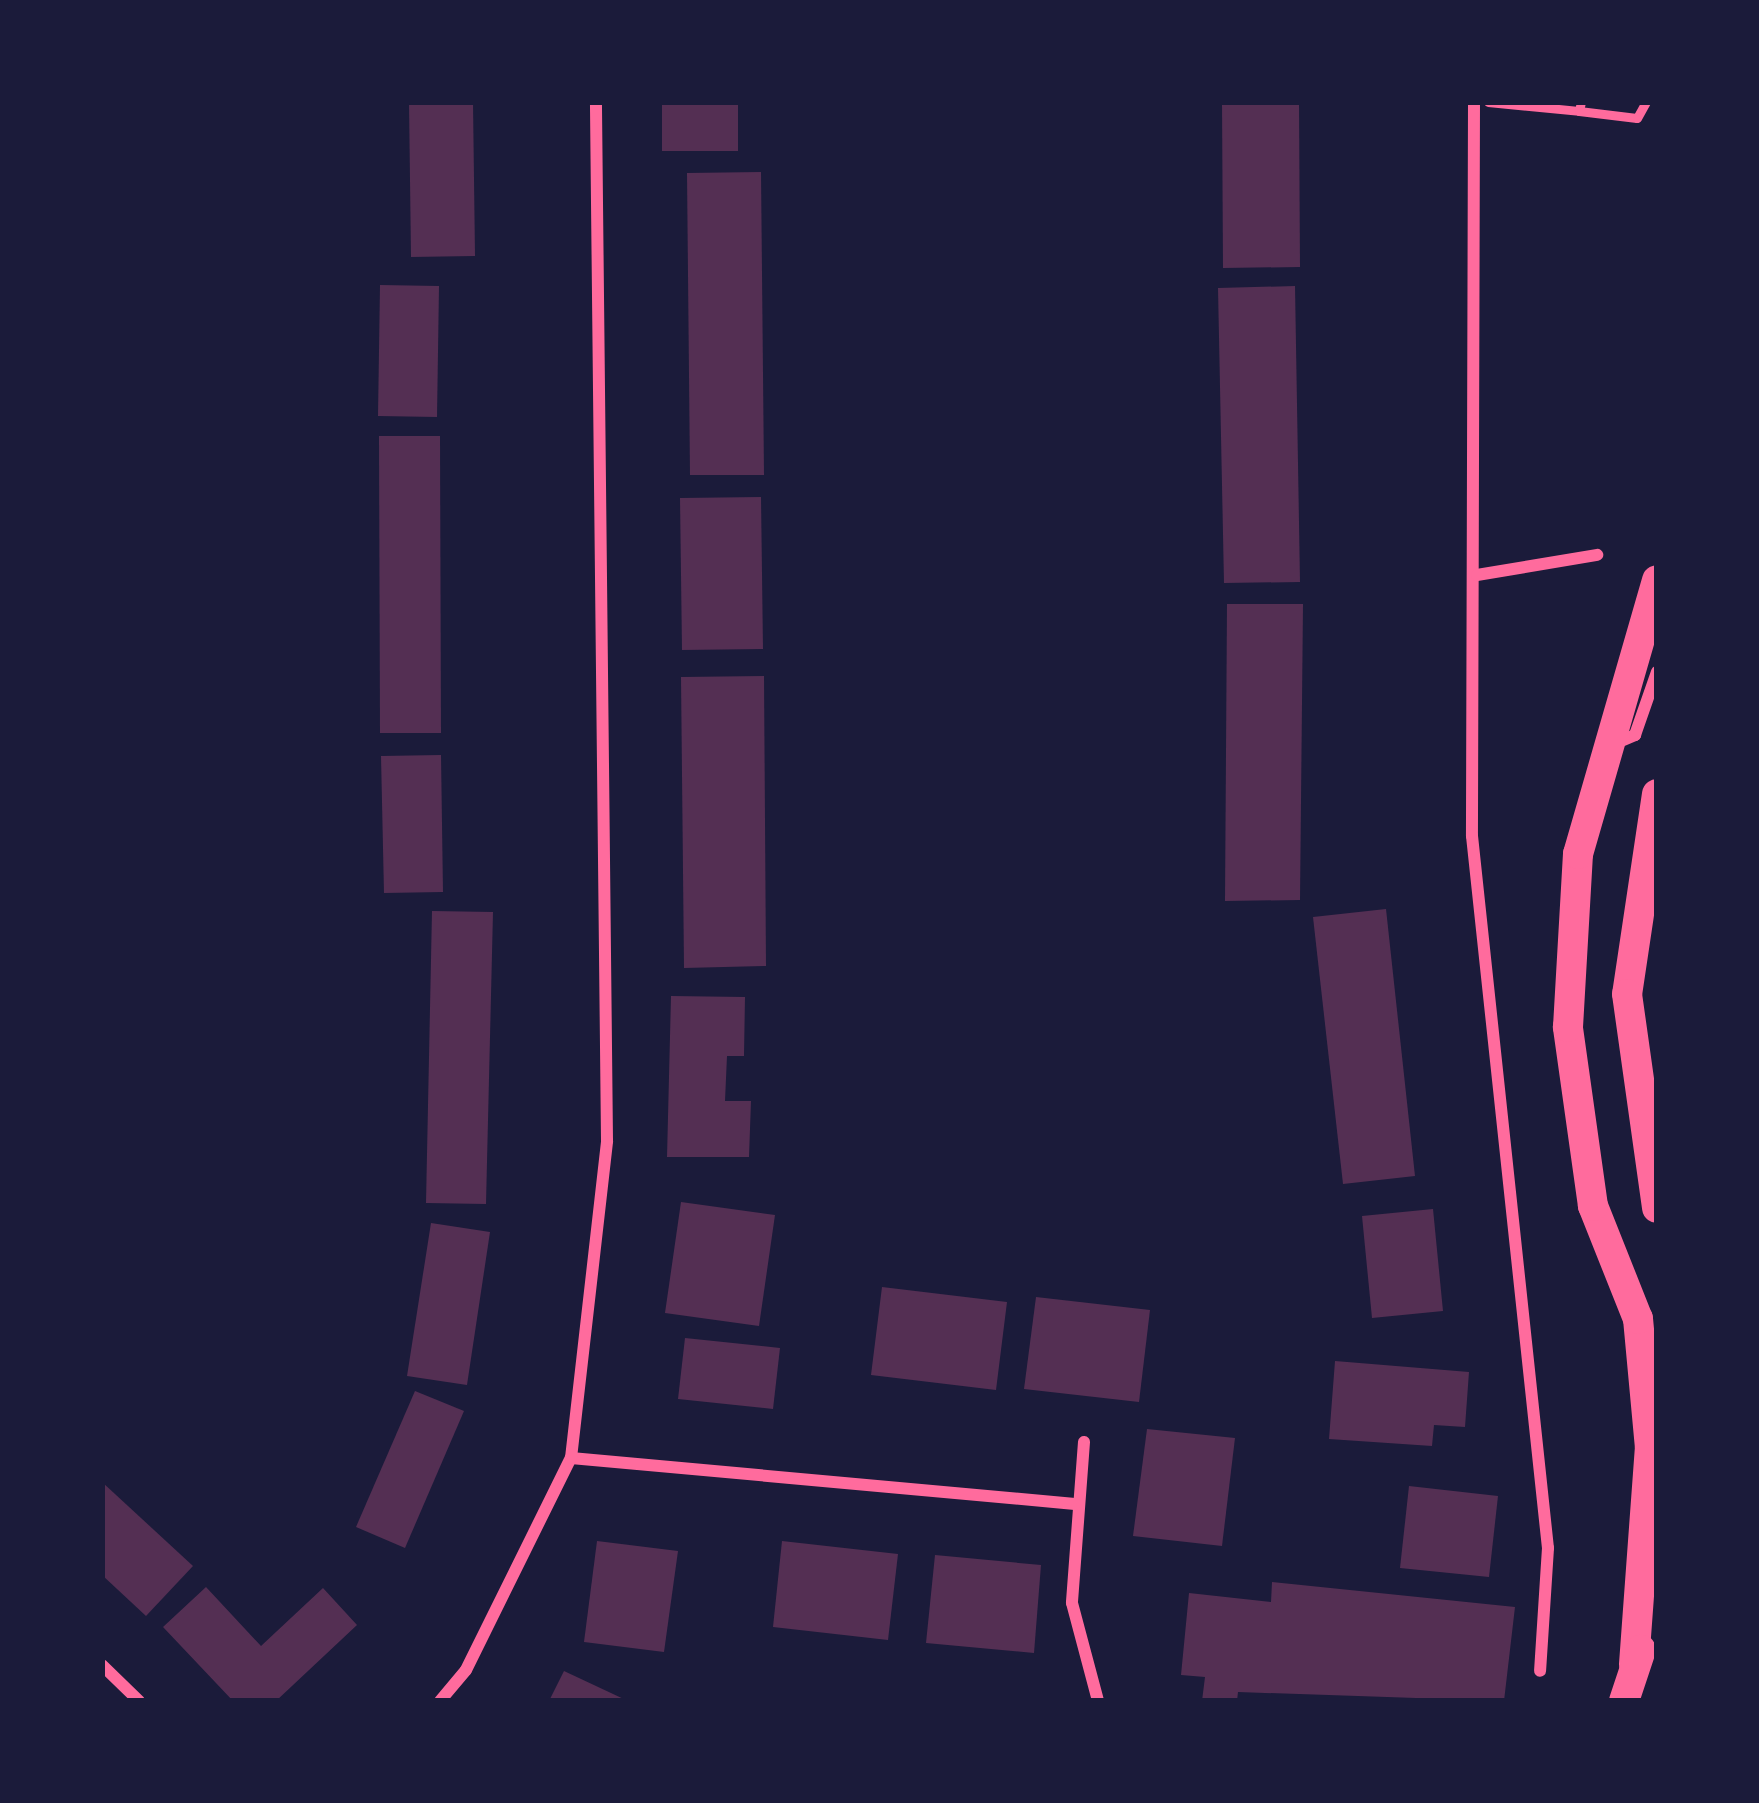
<!DOCTYPE html>
<style>
body{margin:0}
#map{position:relative;width:1759px;height:1803px;overflow:hidden;background:#1b1b3a;font-family:Roboto,sans-serif}
div>[style]{position:absolute}
.building>*{inset:0;background:#542f53}
.service>*{height:9px;margin:-4.5px;padding:0 4.5px;transform-origin:4.5px;border-radius:4.5px;background:#ff6b9d}
.minor>*{height:12px;margin:-6px;padding:0 6px;transform-origin:6px;border-radius:6px;background:#ff6b9d}
.primary>*{height:30px;margin:-15px;padding:0 15px;transform-origin:15px;border-radius:15px;background:#ff6b9d}
span{translate:-50% -50%;white-space:nowrap;text-align:center;line-height:1.15;-webkit-text-stroke:9px #1b1b3a;paint-order:stroke}
.frame{position:absolute;inset:0;border:105px solid #1b1b3a;pointer-events:none}
</style>
<div id="map">
<div class="building">
<i style="clip-path:polygon(409px 102px,473px 102px,475px 256px,411px 257px)"></i>
<i style="clip-path:polygon(662px 102px,738px 102px,738px 151px,662px 151px)"></i>
<i style="clip-path:polygon(1222px 102px,1299px 102px,1300px 267px,1223px 268px)"></i>
<i style="clip-path:polygon(761px 172px,764px 475px,690px 475px,687px 173px)"></i>
<i style="clip-path:polygon(380px 285px,439px 286px,437px 417px,378px 416px)"></i>
<i style="clip-path:polygon(1295px 286px,1300px 582px,1224px 583px,1218px 288px)"></i>
<i style="clip-path:polygon(379px 436px,440px 436px,441px 733px,380px 733px)"></i>
<i style="clip-path:polygon(761px 497px,763px 649px,682px 650px,680px 498px)"></i>
<i style="clip-path:polygon(1227px 604px,1303px 604px,1300px 900px,1225px 901px)"></i>
<i style="clip-path:polygon(764px 676px,766px 966px,684px 968px,681px 677px)"></i>
<i style="clip-path:polygon(441px 755px,443px 892px,384px 893px,381px 756px)"></i>
<i style="clip-path:polygon(1386px 909px,1415px 1176px,1343px 1184px,1313px 917px)"></i>
<i style="clip-path:polygon(432px 911px,493px 912px,486px 1204px,426px 1203px)"></i>
<i style="clip-path:polygon(671px 996px,745px 997px,744px 1056px,727px 1056px,725px 1101px,751px 1101px,749px 1157px,667px 1157px)"></i>
<i style="clip-path:polygon(681px 1202px,775px 1215px,759px 1326px,665px 1313px)"></i>
<i style="clip-path:polygon(1433px 1209px,1443px 1311px,1372px 1318px,1362px 1216px)"></i>
<i style="clip-path:polygon(431px 1223px,490px 1232px,467px 1385px,407px 1376px)"></i>
<i style="clip-path:polygon(882px 1287px,1007px 1302px,996px 1390px,871px 1375px)"></i>
<i style="clip-path:polygon(1036px 1297px,1150px 1310px,1139px 1402px,1024px 1389px)"></i>
<i style="clip-path:polygon(685px 1338px,780px 1348px,773px 1409px,678px 1399px)"></i>
<i style="clip-path:polygon(1335px 1361px,1469px 1372px,1465px 1427px,1434px 1425px,1432px 1446px,1329px 1439px)"></i>
<i style="clip-path:polygon(415px 1391px,464px 1411px,405px 1548px,356px 1527px)"></i>
<i style="clip-path:polygon(1147px 1429px,1235px 1438px,1222px 1546px,1133px 1536px)"></i>
<i style="clip-path:polygon(102px 1482px,193px 1566px,146px 1616px,102px 1575px)"></i>
<i style="clip-path:polygon(1409px 1486px,1498px 1496px,1489px 1577px,1400px 1568px)"></i>
<i style="clip-path:polygon(597px 1541px,678px 1551px,664px 1652px,584px 1642px)"></i>
<i style="clip-path:polygon(782px 1541px,898px 1554px,888px 1640px,773px 1627px)"></i>
<i style="clip-path:polygon(935px 1555px,1041px 1565px,1034px 1653px,926px 1643px)"></i>
<i style="clip-path:polygon(1272px 1582px,1515px 1607px,1504px 1701px,1238px 1692px,1237px 1701px,1202px 1701px,1205px 1677px,1181px 1675px,1189px 1593px,1271px 1602px)"></i>
<i style="clip-path:polygon(206px 1587px,261px 1646px,323px 1588px,357px 1625px,276px 1701px,233px 1701px,163px 1627px)"></i>
<i style="clip-path:polygon(564px 1671px,628px 1701px,549px 1701px)"></i>
</div>
<div class="service">
<i style="left:1488px;top:102px;width:91px;rotate:5.6deg"></i>
<i style="left:1581px;top:102px;width:9px;rotate:103deg"></i>
<i style="left:1579px;top:111px;width:58px;rotate:6.9deg"></i>
<i style="left:1637px;top:118px;width:18px;rotate:-61deg"></i>
</div>
<div class="minor">
<i style="left:1474px;top:102px;width:734px;rotate:90.16deg"></i>
<i style="left:1472px;top:836px;width:716px;rotate:83.91deg"></i>
<i style="left:1548px;top:1548px;width:123px;rotate:93.7deg"></i>
<i style="left:1477px;top:575px;width:122px;rotate:-9.5deg"></i>
<i style="left:1614px;top:744px;width:23px;rotate:-23deg"></i>
<i style="left:1635px;top:735px;width:67px;rotate:-70.8deg"></i>
<i style="left:1084px;top:1442px;width:161px;rotate:94.3deg"></i>
<i style="left:1072px;top:1603px;width:101px;rotate:75.1deg"></i>
<i style="left:571px;top:1458px;width:506px;rotate:5.21deg"></i>
<i style="left:102px;top:1665px;width:52px;rotate:44.2deg"></i>
<i style="left:440px;top:1701px;width:40px;rotate:-50deg"></i>
<i style="left:466px;top:1670px;width:237px;rotate:-63.7deg"></i>
<i style="left:571px;top:1458px;width:319px;rotate:-83.5deg"></i>
<i style="left:607px;top:1141px;width:1039px;rotate:-90.61deg"></i>
</div>
<div class="primary">
<i style="left:1657px;top:794px;width:202px;rotate:98.5deg"></i>
<i style="left:1627px;top:994px;width:216px;rotate:82deg"></i>
<i style="left:1634px;top:1664px;width:217px;rotate:-85.8deg"></i>
<i style="left:1650px;top:1448px;width:130px;rotate:-95.3deg"></i>
<i style="left:1638px;top:1319px;width:122px;rotate:-111.7deg"></i>
<i style="left:1593px;top:1206px;width:181px;rotate:-98deg"></i>
<i style="left:1568px;top:1027px;width:173px;rotate:-86.7deg"></i>
<i style="left:1578px;top:854px;width:285px;rotate:-73.9deg"></i>
<i style="left:1624px;top:1701px;width:54px;rotate:-71.6deg"></i>
</div>
<div class="frame"></div>
</div>
